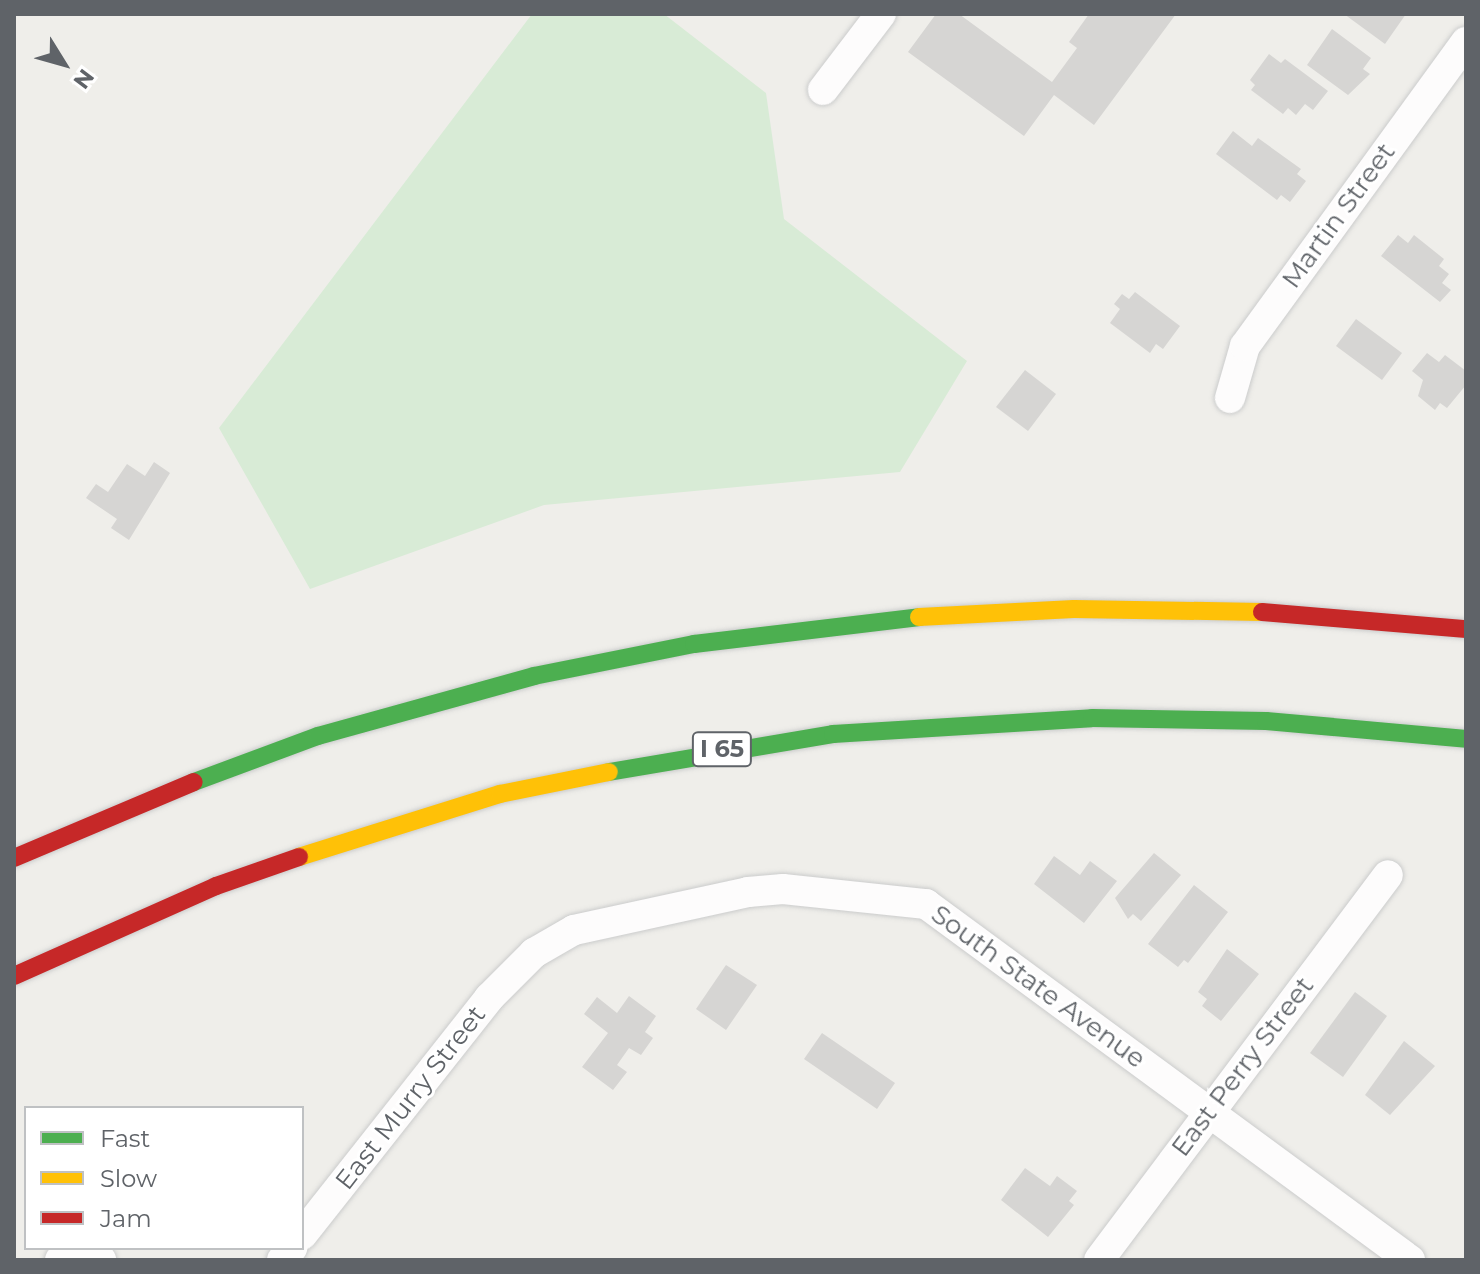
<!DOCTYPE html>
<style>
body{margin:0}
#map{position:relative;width:1480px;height:1274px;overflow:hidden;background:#efeeea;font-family:Montserrat,sans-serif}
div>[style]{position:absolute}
.green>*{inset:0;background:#d8ebd6}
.building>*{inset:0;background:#d6d5d3}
.roads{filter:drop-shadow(0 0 2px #cbcccc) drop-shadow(0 0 2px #cbcccc)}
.street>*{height:30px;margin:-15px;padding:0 15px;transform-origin:15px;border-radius:15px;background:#fdfcfc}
.fast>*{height:18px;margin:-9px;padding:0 9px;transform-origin:9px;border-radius:9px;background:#4caf50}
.slow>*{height:18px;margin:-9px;padding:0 9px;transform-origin:9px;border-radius:9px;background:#ffc107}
.jam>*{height:18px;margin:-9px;padding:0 9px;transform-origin:9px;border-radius:9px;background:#c62828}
span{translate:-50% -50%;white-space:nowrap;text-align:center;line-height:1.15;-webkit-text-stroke:6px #fff;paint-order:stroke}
.shield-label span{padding:2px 6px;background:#fff;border:2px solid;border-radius:6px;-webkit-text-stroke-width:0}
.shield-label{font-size:24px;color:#5f6368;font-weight:700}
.street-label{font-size:26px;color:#5f6368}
.frame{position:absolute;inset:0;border:16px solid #5f6368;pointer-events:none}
.legend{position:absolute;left:24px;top:1106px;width:280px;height:144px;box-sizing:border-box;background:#fff;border:2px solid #bfc1c3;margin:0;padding:10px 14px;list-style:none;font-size:24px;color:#5f6368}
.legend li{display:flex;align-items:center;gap:16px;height:40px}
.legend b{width:40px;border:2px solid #bfc1c3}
.north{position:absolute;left:24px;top:24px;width:80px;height:80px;-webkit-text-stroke:6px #fff;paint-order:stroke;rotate:127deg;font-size:22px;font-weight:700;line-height:32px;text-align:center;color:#5f6368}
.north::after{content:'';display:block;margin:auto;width:28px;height:36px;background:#5f6368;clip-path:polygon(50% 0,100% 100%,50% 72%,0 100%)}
</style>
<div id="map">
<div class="green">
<i style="clip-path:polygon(532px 14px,664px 14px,766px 93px,784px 219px,967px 361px,900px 472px,544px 505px,310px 589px,219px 428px)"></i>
</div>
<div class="building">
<i style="clip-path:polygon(936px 14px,959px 14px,1052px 82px,1077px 48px,1069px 42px,1089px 14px,1176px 14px,1094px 125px,1054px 95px,1024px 136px,908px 52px)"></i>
<i style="clip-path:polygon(1344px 14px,1406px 14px,1385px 44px)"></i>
<i style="clip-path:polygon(1332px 29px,1371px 58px,1363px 69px,1370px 74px,1348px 95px,1307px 65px)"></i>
<i style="clip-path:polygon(1269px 54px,1281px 63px,1285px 59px,1328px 91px,1313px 110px,1305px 104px,1296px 115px,1288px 108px,1283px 114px,1251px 90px,1255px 85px,1250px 80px)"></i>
<i style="clip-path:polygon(1233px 131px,1252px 146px,1258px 138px,1301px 169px,1297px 174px,1306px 181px,1290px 202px,1281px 195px,1277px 200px,1216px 154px)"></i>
<i style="clip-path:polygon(1398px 235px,1408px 243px,1414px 235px,1444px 259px,1439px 266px,1449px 274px,1442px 283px,1451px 290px,1440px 302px,1381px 256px)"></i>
<i style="clip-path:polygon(1135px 292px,1180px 326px,1163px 349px,1156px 344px,1150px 353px,1110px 323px,1120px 309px,1114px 304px,1122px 294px,1129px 299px)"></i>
<i style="clip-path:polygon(1356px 319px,1402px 353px,1382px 380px,1336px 346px)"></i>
<i style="clip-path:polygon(1427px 353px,1439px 362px,1445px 355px,1466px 371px,1466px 385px,1447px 408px,1440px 403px,1435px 410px,1418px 396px,1423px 380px,1412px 371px)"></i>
<i style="clip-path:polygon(1025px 370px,1056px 394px,1028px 431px,996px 407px)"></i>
<i style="clip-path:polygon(154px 462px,170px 473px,129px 540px,111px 528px,117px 519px,86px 498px,96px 484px,108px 492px,127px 464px,145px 476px)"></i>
<i style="clip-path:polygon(1154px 853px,1181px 875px,1141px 921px,1133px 914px,1128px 919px,1115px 898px)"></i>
<i style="clip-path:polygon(1054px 856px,1080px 875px,1090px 861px,1117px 881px,1084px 923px,1034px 884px)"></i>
<i style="clip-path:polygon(1194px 885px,1228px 912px,1188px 963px,1184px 960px,1178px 967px,1148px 944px)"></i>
<i style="clip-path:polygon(1227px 949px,1259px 974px,1221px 1021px,1202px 1006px,1207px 999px,1198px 992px)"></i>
<i style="clip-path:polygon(726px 965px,757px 985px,726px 1030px,696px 1009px)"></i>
<i style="clip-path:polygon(1355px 992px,1387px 1016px,1343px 1077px,1310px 1053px)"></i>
<i style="clip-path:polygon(629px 996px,656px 1016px,645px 1032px,653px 1038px,641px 1055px,629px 1048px,617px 1065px,627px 1072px,613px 1090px,582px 1067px,608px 1033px,584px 1014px,597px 997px,617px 1013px)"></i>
<i style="clip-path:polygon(822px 1033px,895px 1083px,877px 1109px,804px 1059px)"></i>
<i style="clip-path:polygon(1404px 1041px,1435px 1066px,1390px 1115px,1365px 1095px)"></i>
<i style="clip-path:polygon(1025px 1168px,1050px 1186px,1057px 1176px,1077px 1191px,1069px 1201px,1074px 1205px,1048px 1237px,1001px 1200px)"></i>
</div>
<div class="roads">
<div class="street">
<i style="left:823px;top:90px;width:96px;rotate:-52.7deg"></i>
<i style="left:1230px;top:398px;width:54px;rotate:-73.9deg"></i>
<i style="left:1245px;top:346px;width:376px;rotate:-54deg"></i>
<i style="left:302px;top:1235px;width:302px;rotate:-51.7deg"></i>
<i style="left:489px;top:998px;width:64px;rotate:-45deg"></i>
<i style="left:534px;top:953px;width:46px;rotate:-29.9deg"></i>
<i style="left:574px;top:930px;width:178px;rotate:-12.3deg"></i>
<i style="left:748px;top:892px;width:35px;rotate:-5deg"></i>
<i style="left:783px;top:889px;width:144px;rotate:6deg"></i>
<i style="left:926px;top:904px;width:601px;rotate:36.34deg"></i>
<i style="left:60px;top:1260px;width:20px;rotate:-18deg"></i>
<i style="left:79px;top:1254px;width:23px;rotate:15deg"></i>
<i style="left:282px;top:1260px;width:16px;rotate:-50deg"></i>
<i style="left:1099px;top:1260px;width:481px;rotate:-53.1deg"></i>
</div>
<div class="fast">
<i style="left:609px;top:772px;width:227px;rotate:-9.6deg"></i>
<i style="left:833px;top:734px;width:259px;rotate:-3.5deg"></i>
<i style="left:1092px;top:718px;width:174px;rotate:1deg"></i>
<i style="left:1266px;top:721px;width:201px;rotate:5.1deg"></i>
<i style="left:194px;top:782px;width:132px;rotate:-20.4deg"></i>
<i style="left:318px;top:736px;width:224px;rotate:-15.5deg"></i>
<i style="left:534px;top:676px;width:163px;rotate:-11.3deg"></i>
<i style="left:694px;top:644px;width:227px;rotate:-6.8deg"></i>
</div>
<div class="slow">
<i style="left:919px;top:617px;width:155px;rotate:-3deg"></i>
<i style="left:1074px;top:609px;width:188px;rotate:0.9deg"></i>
<i style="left:299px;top:857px;width:211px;rotate:-17.4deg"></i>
<i style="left:500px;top:794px;width:111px;rotate:-11.4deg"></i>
</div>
<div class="jam">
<i style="left:1262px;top:612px;width:205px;rotate:4.8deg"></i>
<i style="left:14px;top:858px;width:195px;rotate:-22.9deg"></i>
<i style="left:14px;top:976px;width:221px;rotate:-24deg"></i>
<i style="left:216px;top:886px;width:88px;rotate:-19.3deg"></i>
</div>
</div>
<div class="shield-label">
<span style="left:722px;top:749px">I 65</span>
</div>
<div class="street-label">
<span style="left:1339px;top:216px;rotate:-54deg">Martin Street</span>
<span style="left:1038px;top:987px;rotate:36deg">South State Avenue</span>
<span style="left:1243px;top:1067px;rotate:-53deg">East Perry Street</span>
<span style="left:411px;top:1098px;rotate:-52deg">East Murry Street</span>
</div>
<div class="frame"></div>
<ul class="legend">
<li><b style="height:10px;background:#4caf50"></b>Fast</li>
<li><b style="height:10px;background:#ffc107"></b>Slow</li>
<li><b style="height:10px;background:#c62828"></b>Jam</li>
</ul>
<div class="north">N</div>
</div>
